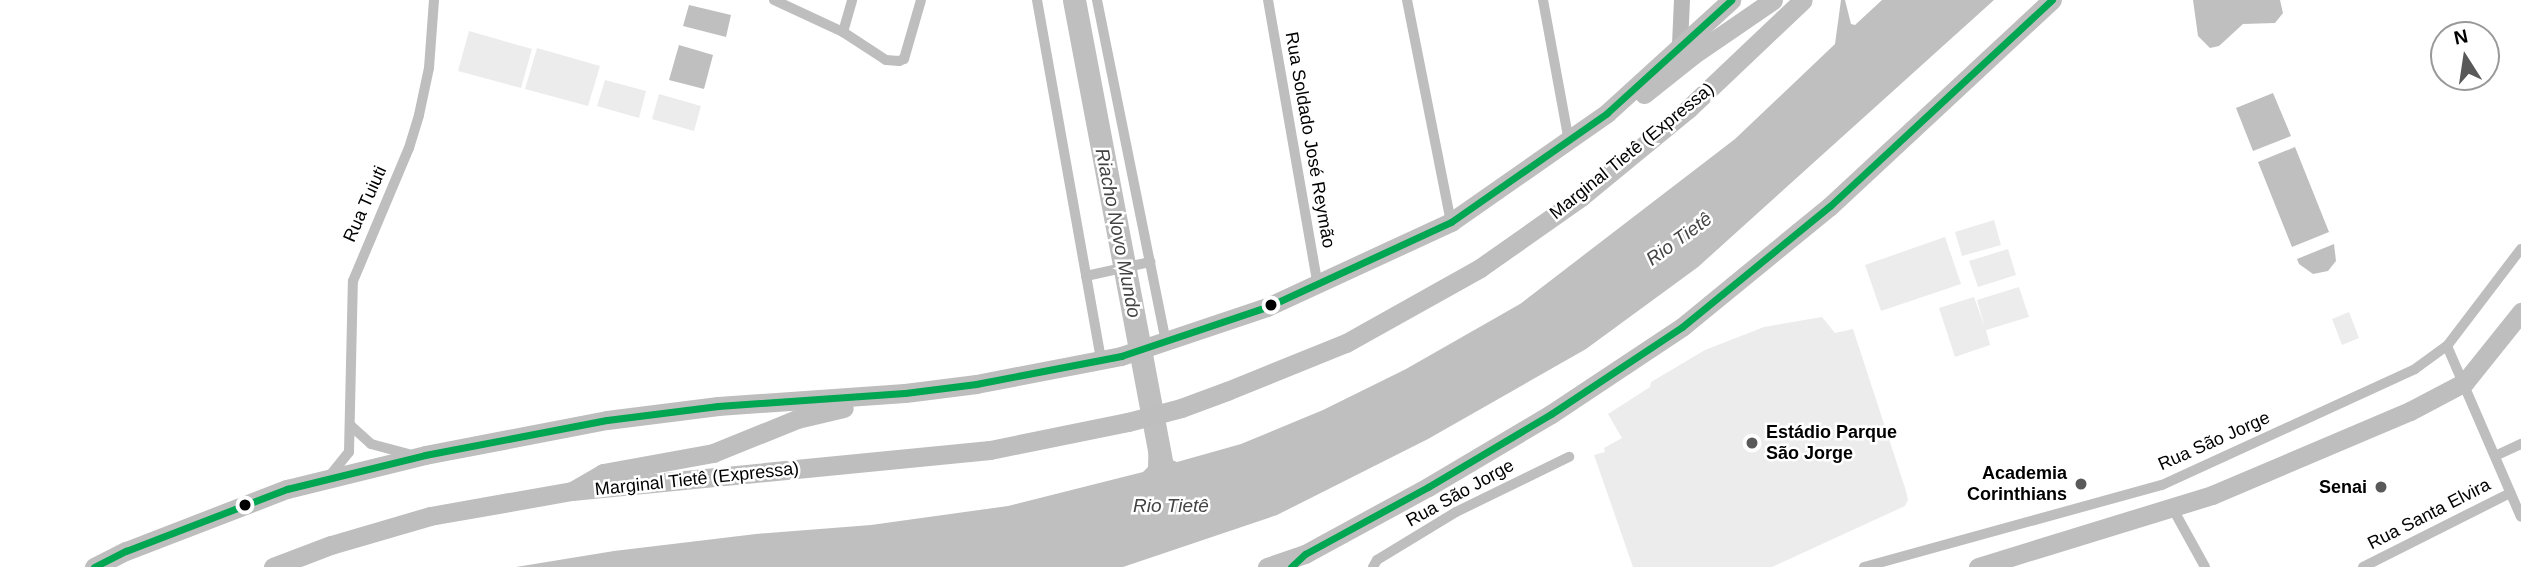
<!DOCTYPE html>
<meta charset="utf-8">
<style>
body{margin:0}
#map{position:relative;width:2521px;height:567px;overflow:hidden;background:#fff;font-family:Helvetica,sans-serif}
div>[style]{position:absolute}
.green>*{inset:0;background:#ececec}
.water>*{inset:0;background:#bfbfbf}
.river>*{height:23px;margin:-11.5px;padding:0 11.5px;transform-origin:11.5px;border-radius:11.5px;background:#bfbfbf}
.street>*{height:10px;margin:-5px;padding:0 5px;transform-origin:5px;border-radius:5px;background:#bebebe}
.secondary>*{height:16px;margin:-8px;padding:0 8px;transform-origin:8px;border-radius:8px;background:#b8b8b8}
.highway>*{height:19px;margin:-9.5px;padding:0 9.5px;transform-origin:9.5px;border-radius:9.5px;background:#bebebe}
.bus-1>*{height:7px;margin:-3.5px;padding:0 3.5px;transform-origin:3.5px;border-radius:3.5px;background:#00a651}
.dots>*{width:19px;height:19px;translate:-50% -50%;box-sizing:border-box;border:4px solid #fff;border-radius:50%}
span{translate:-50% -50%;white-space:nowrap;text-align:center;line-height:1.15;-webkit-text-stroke:5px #fff;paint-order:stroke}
.street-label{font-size:18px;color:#000}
.poi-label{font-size:18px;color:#000;font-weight:700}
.left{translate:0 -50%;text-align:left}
.right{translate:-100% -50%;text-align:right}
.water-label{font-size:19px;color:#444;font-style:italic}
.north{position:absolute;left:2430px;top:21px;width:70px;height:70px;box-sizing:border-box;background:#fff;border:2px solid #999;border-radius:50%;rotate:348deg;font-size:19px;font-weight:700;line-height:28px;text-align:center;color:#000}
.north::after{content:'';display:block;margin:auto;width:24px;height:32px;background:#595959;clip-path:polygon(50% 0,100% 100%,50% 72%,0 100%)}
</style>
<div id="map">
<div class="green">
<i style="clip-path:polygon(469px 31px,532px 49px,521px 88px,458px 71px)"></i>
<i style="clip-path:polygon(537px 48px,600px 66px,588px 106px,525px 89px)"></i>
<i style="clip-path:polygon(605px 80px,646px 91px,639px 118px,597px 106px)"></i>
<i style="clip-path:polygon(659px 94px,701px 106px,694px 131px,652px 119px)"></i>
<i style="clip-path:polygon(1994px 220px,2001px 245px,1962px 256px,1955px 232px)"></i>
<i style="clip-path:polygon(1945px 237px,1961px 284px,1881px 311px,1865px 265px)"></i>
<i style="clip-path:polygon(2008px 249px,2016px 275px,1978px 287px,1969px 261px)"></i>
<i style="clip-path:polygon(2019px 287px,2029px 317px,1986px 330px,1990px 345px,1955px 357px,1939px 308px,1974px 297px,1985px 328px,1977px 300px)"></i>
<i style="clip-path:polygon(2349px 312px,2359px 338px,2342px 345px,2332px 319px)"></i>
<i style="clip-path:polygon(1822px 317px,1835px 333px,1853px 329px,1906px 491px,1908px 500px,1905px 506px,1772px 567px,1633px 567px,1594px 455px,1605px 452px,1604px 448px,1622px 438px,1608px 414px,1650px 387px,1651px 382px,1705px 350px,1764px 327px)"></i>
</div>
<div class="water">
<i style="clip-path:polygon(1841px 0,1845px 0,1851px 24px,1855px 25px,1882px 0,1994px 0,1698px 267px,1586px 349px,1428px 439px,1277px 515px,1123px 567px,516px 567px,614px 551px,756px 534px,871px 525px,1008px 506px,1143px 472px,1148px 467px,1149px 432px,1164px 428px,1172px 460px,1177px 462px,1241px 444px,1323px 410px,1406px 369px,1520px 304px,1735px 139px,1835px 44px)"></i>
<i style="clip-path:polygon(2193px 0,2280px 0,2283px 13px,2275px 23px,2243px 24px,2219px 46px,2210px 48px,2198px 36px)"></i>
<i style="clip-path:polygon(689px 5px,731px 15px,726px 37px,683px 26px)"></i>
<i style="clip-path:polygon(679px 45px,713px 55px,704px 89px,669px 80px)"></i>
<i style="clip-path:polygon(2273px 93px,2291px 136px,2253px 151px,2236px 108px)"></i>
<i style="clip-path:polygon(2295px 147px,2329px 232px,2292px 247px,2258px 162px)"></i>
<i style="clip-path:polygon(2334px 244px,2336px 261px,2328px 271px,2313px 274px,2299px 264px,2297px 259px)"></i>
</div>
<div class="river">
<i style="left:1074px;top:0;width:469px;rotate:79.3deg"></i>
</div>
<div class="street">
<i style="left:774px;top:0;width:76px;rotate:24.9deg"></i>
<i style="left:843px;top:32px;width:51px;rotate:33.1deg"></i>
<i style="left:886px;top:60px;width:13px;rotate:4deg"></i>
<i style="left:899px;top:61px;width:5px;rotate:-22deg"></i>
<i style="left:904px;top:59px;width:61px;rotate:-73.9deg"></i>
<i style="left:1037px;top:0;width:366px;rotate:79.9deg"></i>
<i style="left:1097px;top:0;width:349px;rotate:78.6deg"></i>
<i style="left:1268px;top:0;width:290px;rotate:80.1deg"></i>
<i style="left:1407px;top:0;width:226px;rotate:78.8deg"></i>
<i style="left:1543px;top:0;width:143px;rotate:79.6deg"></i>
<i style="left:843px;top:32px;width:33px;rotate:-74deg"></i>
<i style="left:1086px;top:276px;width:66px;rotate:-12.3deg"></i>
<i style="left:2447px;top:346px;width:186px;rotate:66.6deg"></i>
<i style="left:350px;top:425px;width:28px;rotate:42deg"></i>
<i style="left:371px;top:444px;width:38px;rotate:15deg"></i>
<i style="left:2495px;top:456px;width:29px;rotate:-25deg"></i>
<i style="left:332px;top:473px;width:27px;rotate:-51deg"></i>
<i style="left:349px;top:452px;width:171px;rotate:-88.7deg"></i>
<i style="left:353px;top:281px;width:144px;rotate:-67.2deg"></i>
<i style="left:409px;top:148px;width:34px;rotate:-73deg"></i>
<i style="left:419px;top:115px;width:48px;rotate:-78deg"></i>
<i style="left:429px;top:68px;width:68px;rotate:-85.8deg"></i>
<i style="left:2173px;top:509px;width:66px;rotate:61.1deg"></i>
<i style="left:1373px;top:567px;width:8px;rotate:-60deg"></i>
<i style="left:1377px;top:560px;width:92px;rotate:-31.3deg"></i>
<i style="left:1456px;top:512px;width:126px;rotate:-26deg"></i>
<i style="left:1864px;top:567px;width:309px;rotate:-15.4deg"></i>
<i style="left:2162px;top:485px;width:278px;rotate:-24.6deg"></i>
<i style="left:2415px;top:369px;width:39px;rotate:-36deg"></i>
<i style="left:2447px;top:346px;width:122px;rotate:-52.7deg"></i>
<i style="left:2363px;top:567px;width:165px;rotate:-26.7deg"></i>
</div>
<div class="secondary">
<i style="left:1680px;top:44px;width:44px;rotate:-87.4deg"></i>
</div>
<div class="highway">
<i style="left:1644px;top:94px;width:63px;rotate:-38.5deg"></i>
<i style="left:1693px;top:55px;width:97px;rotate:-34.5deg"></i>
<i style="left:574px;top:490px;width:34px;rotate:-30deg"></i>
<i style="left:603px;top:473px;width:112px;rotate:-10.3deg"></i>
<i style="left:713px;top:453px;width:91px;rotate:-22deg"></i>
<i style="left:797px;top:419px;width:48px;rotate:-13.2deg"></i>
<i style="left:94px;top:567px;width:36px;rotate:-27deg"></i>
<i style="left:126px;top:551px;width:173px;rotate:-21.1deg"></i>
<i style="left:287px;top:489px;width:142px;rotate:-13.8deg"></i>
<i style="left:425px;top:455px;width:185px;rotate:-10.9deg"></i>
<i style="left:607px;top:420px;width:112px;rotate:-7.2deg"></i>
<i style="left:718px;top:406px;width:187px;rotate:-4deg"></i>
<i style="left:905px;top:393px;width:72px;rotate:-7.2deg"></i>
<i style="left:976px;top:384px;width:148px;rotate:-10.9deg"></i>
<i style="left:1121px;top:356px;width:154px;rotate:-18.6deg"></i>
<i style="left:1267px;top:307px;width:203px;rotate:-24.8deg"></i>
<i style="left:1451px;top:222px;width:190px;rotate:-34.9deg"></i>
<i style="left:1607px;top:113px;width:168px;rotate:-42.3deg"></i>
<i style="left:273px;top:567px;width:62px;rotate:-20.8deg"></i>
<i style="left:331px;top:545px;width:103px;rotate:-16.3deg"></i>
<i style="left:430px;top:516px;width:144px;rotate:-10deg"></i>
<i style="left:572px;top:491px;width:420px;rotate:-5.6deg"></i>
<i style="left:990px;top:450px;width:141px;rotate:-11.5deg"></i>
<i style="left:1128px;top:422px;width:55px;rotate:-14.8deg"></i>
<i style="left:1181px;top:408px;width:49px;rotate:-20.3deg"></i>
<i style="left:1227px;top:391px;width:128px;rotate:-22deg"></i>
<i style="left:1346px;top:343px;width:154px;rotate:-29.2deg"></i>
<i style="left:1480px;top:268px;width:123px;rotate:-35.1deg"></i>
<i style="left:1581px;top:197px;width:139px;rotate:-39.4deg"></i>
<i style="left:1688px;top:109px;width:158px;rotate:-43.5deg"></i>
<i style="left:1267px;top:567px;width:40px;rotate:-18.9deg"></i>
<i style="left:1305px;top:554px;width:140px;rotate:-28.6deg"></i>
<i style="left:1428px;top:487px;width:143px;rotate:-30.7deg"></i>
<i style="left:1551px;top:414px;width:157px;rotate:-33.6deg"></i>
<i style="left:1682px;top:327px;width:191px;rotate:-39.3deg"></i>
<i style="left:1830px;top:206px;width:303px;rotate:-42.9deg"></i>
<i style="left:1978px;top:567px;width:245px;rotate:-17.1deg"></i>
<i style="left:2212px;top:495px;width:215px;rotate:-23deg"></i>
<i style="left:2410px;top:411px;width:62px;rotate:-27.8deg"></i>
<i style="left:2465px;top:382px;width:90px;rotate:-51.3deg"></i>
</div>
<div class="bus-1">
<i style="left:94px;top:567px;width:36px;rotate:-27deg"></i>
<i style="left:126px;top:551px;width:173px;rotate:-21.1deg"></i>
<i style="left:287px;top:489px;width:142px;rotate:-13.8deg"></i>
<i style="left:425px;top:455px;width:185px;rotate:-10.9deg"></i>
<i style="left:607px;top:420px;width:112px;rotate:-7.2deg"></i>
<i style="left:718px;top:406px;width:187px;rotate:-4deg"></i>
<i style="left:905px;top:393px;width:72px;rotate:-7.2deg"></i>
<i style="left:976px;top:384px;width:148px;rotate:-10.9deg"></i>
<i style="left:1121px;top:356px;width:154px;rotate:-18.6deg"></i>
<i style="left:1267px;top:307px;width:203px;rotate:-24.8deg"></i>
<i style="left:1451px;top:222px;width:190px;rotate:-34.9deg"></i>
<i style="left:1607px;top:113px;width:168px;rotate:-42.3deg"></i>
<i style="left:1291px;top:567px;width:19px;rotate:-43deg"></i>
<i style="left:1305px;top:554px;width:140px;rotate:-28.6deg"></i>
<i style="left:1428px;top:487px;width:143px;rotate:-30.7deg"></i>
<i style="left:1551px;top:414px;width:157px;rotate:-33.6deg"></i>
<i style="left:1682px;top:327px;width:191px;rotate:-39.3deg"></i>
<i style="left:1830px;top:206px;width:303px;rotate:-42.9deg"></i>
</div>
<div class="dots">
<i style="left:1271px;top:305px;background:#000"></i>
<i style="left:1752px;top:443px;background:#595959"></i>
<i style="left:2081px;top:484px;background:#595959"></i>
<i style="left:2381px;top:487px;background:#595959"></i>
<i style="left:245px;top:505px;background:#000"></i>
</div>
<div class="street-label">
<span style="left:1310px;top:140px;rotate:80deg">Rua Soldado José Reymão</span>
<span style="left:1632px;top:151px;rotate:-39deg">Marginal Tietê (Expressa)</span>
<span style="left:365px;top:204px;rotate:-66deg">Rua Tuiuti</span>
<span style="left:2214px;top:441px;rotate:-24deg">Rua São Jorge</span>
<span style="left:697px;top:479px;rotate:-6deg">Marginal Tietê (Expressa)</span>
<span style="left:1460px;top:493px;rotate:-29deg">Rua São Jorge</span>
<span style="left:2429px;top:514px;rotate:-27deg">Rua Santa Elvira</span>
</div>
<div class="poi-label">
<span class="left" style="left:1766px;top:443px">Estádio Parque<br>São Jorge</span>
<span class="right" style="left:2067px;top:484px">Academia<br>Corinthians</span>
<span class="right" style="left:2367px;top:487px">Senai</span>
</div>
<div class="water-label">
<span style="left:1118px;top:233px;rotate:79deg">Riacho Novo Mundo</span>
<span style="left:1679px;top:239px;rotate:-36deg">Rio Tietê</span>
<span style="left:1171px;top:506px">Rio Tietê</span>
</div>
<div class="north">N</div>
</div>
